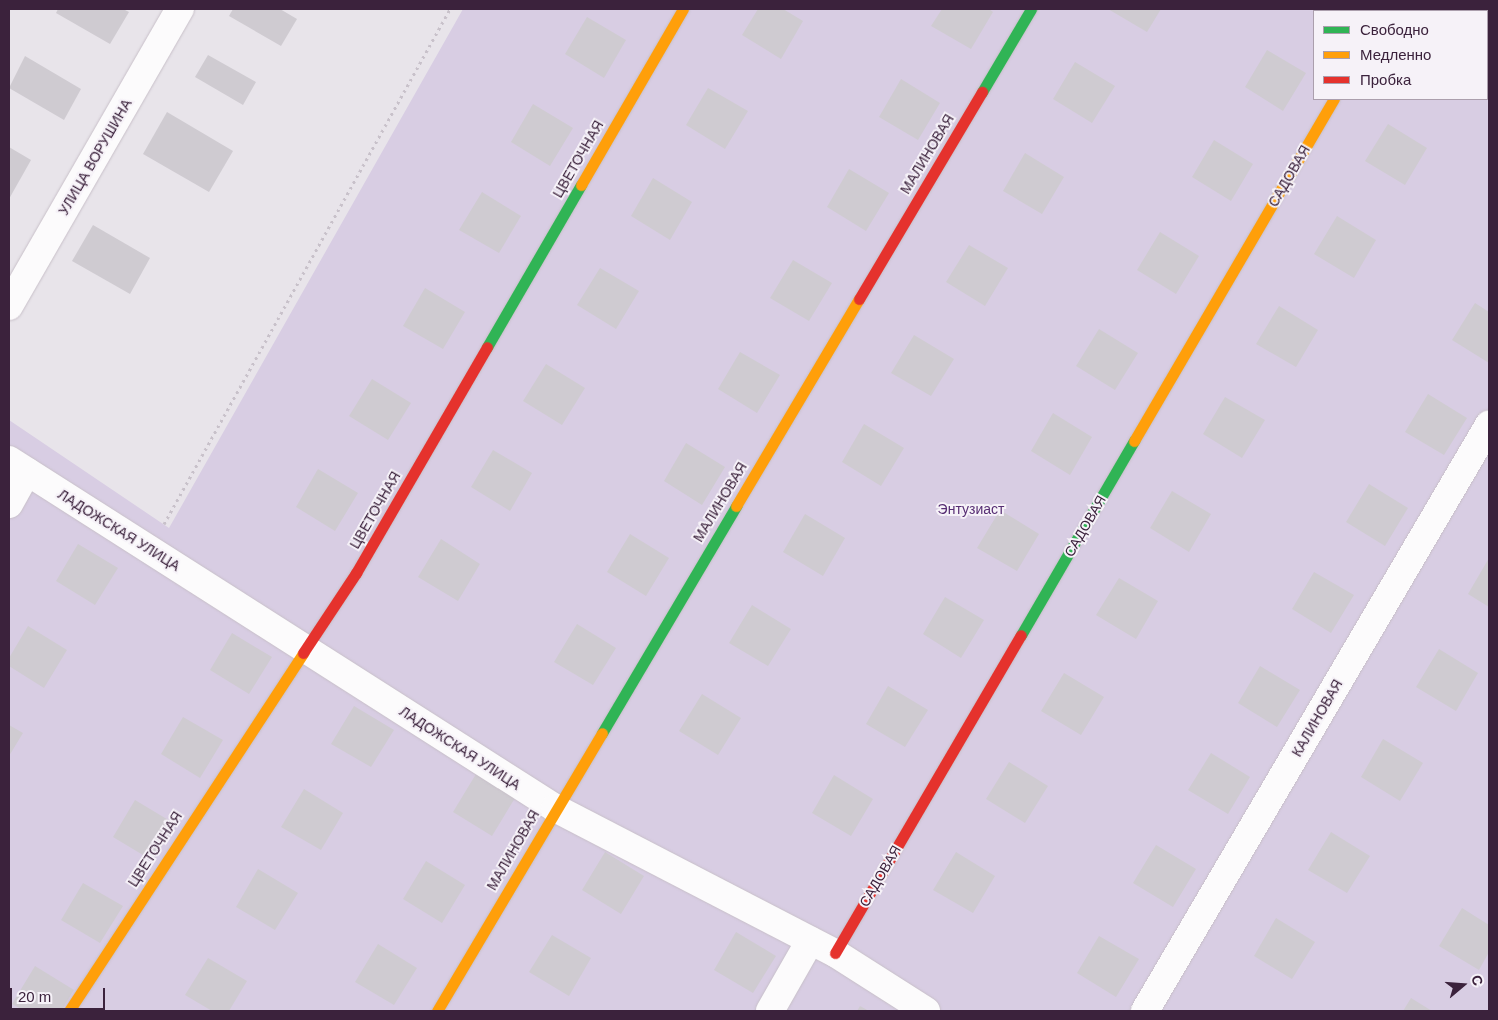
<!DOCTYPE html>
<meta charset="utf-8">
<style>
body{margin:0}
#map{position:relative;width:1498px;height:1020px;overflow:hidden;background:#e8e4ea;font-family:Arial,sans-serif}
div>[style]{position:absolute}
.green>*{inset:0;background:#d8cde3}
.building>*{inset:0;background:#cfcbd1}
.path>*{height:3px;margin-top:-1.5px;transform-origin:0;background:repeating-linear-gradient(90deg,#c8c1ca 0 2.5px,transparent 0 6.5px)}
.roads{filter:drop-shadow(0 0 1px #c8c0c9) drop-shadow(0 0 1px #c8c0c9)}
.street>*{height:28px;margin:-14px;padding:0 14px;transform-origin:14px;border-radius:14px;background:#fcfbfc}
.fast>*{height:11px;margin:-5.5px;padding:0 5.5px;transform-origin:5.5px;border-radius:5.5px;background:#30b455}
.slow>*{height:11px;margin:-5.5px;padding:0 5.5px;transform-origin:5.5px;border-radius:5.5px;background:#ff9f0a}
.jam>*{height:11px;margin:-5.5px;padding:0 5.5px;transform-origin:5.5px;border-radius:5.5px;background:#e5322d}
span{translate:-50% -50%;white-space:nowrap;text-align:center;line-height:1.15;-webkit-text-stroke:4px #f6f2f8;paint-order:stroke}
.street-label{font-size:14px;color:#3b223c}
.park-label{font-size:14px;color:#562d73}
.frame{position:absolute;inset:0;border:10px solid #3b223c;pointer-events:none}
.legend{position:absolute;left:1313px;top:10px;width:175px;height:90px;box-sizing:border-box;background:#f6f2f8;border:1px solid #ab9fad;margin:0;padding:6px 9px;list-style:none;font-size:15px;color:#3b223c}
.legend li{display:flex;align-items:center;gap:10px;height:25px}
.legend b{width:25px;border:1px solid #ab9fad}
.north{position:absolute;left:1438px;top:960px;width:50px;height:50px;-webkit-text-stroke:4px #f6f2f8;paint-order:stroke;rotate:72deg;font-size:14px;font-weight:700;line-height:20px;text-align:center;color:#3b223c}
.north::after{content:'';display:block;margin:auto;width:18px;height:22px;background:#3b223c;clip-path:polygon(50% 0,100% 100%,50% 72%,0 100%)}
.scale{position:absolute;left:10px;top:988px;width:95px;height:22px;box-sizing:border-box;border:2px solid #3b223c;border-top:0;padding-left:6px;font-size:15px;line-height:18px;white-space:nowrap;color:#3b223c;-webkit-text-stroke:4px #f6f2f8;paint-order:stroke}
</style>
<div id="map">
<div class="green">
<i style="clip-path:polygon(evenodd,463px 9px,1489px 9px,1489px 1011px,9px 1011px,9px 420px,169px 528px,463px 9px,1314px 11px,1487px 11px,1487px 99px,1314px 99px,1314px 11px)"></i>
</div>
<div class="building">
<i style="clip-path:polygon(58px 9px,123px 9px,129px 12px,110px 44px,56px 13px)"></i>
<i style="clip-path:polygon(233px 9px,280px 9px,297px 19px,281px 46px,229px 16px)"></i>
<i style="clip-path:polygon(758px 9px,783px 9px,803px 21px,781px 59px,742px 35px)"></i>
<i style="clip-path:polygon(942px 9px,989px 9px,993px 12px,971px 49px,931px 26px)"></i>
<i style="clip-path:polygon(1108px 9px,1161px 9px,1147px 32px)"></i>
<i style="clip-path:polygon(1324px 9px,1347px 9px,1346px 11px)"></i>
<i style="clip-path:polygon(587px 17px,626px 40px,604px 78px,565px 54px)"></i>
<i style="clip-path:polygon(1267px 50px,1306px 73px,1283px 111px,1245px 87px)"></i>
<i style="clip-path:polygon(208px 55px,256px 82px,243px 105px,195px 77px)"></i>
<i style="clip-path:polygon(25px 56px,81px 89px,64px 120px,9px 88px)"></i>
<i style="clip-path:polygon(1075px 62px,1115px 86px,1092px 123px,1053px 99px)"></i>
<i style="clip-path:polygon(901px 79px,940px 103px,918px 140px,879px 117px)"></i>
<i style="clip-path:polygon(708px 88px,748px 111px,725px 149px,686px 125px)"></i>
<i style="clip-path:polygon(533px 104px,573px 128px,550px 166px,511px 142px)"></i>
<i style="clip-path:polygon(167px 112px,233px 151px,209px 192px,143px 154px)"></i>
<i style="clip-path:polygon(1388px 124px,1427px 148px,1405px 185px,1365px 161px)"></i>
<i style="clip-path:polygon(1214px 140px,1253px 164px,1231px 201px,1192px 177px)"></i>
<i style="clip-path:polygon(9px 147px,31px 160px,9px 199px)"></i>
<i style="clip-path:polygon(1025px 153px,1064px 177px,1042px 214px,1003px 191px)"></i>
<i style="clip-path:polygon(849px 169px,889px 193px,866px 231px,827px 207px)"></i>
<i style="clip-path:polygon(653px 178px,692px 202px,670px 240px,631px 216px)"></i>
<i style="clip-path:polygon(482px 192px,521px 216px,499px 253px,459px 230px)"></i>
<i style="clip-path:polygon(1337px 216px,1376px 240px,1354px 278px,1314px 254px)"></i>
<i style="clip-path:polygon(93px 225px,150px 258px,130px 294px,72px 261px)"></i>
<i style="clip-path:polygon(1160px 232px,1199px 256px,1176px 294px,1137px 270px)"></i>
<i style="clip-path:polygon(969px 245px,1008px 268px,985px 306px,946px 282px)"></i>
<i style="clip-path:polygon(793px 260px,832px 283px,809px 321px,770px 298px)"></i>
<i style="clip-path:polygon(600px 268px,639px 291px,616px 329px,577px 305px)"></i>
<i style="clip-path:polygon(425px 288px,465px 312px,443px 349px,403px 326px)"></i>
<i style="clip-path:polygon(1475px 303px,1489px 312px,1489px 363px,1452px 340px)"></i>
<i style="clip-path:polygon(1279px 306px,1318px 330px,1296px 367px,1256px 344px)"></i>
<i style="clip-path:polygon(1099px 329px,1138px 353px,1115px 390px,1076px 366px)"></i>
<i style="clip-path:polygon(914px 335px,954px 359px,931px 396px,891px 373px)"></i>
<i style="clip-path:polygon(740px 352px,780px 375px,757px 413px,718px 389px)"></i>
<i style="clip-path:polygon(546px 364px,585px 388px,562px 425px,523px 401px)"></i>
<i style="clip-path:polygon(372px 379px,411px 403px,388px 440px,349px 416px)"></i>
<i style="clip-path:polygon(1428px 394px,1467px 418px,1444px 455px,1405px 432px)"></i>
<i style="clip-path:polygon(1225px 397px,1265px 420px,1242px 458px,1203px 434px)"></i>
<i style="clip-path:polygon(1053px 413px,1092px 437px,1070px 475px,1031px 451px)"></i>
<i style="clip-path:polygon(864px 424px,904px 448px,881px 486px,842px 462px)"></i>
<i style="clip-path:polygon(686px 443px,725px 467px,702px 505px,664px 481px)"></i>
<i style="clip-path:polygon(493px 450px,532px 473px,510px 511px,471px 487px)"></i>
<i style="clip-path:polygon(318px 469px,358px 493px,335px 531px,296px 507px)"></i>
<i style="clip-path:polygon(1369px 484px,1408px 508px,1385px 546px,1346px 522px)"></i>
<i style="clip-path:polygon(1172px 491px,1211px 514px,1189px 552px,1150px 528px)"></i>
<i style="clip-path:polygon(1000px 510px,1039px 534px,1017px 571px,977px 548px)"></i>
<i style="clip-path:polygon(805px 514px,845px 538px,823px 576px,783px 552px)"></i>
<i style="clip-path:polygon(630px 534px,669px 558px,646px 596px,607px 572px)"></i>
<i style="clip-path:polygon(441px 539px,480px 564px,458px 601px,418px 577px)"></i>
<i style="clip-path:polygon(78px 544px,118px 568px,95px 605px,56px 581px)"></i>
<i style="clip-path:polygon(1489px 558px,1489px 607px,1468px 594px)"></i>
<i style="clip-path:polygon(1314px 572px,1354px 595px,1331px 633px,1292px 609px)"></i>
<i style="clip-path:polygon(1119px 578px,1158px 601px,1136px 639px,1096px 615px)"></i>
<i style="clip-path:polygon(945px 597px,984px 620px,961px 658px,923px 634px)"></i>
<i style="clip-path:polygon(752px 605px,791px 629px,768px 666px,729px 643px)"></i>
<i style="clip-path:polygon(577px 624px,616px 648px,593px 685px,554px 662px)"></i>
<i style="clip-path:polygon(28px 626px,67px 650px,44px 688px,9px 666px,9px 658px)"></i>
<i style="clip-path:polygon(232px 633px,272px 657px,249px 694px,210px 670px)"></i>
<i style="clip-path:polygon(1439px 649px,1478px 673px,1456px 711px,1416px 687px)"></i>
<i style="clip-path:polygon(1260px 666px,1300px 690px,1277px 727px,1238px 703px)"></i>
<i style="clip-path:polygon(1064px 673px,1104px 697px,1081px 735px,1041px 711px)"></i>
<i style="clip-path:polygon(888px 686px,928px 710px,905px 747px,866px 724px)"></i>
<i style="clip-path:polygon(702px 694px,741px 718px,718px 755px,679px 731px)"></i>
<i style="clip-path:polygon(354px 706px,394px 730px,371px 767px,331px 744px)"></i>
<i style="clip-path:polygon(183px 717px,223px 740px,200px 778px,161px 754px)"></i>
<i style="clip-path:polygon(9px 725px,23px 733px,9px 756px)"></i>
<i style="clip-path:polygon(1383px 739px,1423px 763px,1400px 801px,1361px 777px)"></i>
<i style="clip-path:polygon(1211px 753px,1250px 777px,1228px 814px,1188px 790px)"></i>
<i style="clip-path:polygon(1009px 762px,1048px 786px,1025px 823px,986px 799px)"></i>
<i style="clip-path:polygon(476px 774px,515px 798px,492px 836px,453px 812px)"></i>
<i style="clip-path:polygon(834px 775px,873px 799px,851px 836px,812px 813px)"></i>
<i style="clip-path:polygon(304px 789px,343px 813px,321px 850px,281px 827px)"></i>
<i style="clip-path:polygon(135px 800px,175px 824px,153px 861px,113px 837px)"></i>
<i style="clip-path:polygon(1331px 832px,1370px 856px,1347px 893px,1308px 870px)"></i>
<i style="clip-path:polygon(1156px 845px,1196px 869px,1173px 907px,1133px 883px)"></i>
<i style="clip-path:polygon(605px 852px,644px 876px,621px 914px,582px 890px)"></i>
<i style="clip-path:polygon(956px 852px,995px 876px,973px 913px,933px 890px)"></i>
<i style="clip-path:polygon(426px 861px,465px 885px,442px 923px,403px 899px)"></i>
<i style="clip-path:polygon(258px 869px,298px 893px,275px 930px,236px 907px)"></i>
<i style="clip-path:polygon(83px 883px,123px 906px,100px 943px,61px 920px)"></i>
<i style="clip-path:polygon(1462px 908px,1489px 925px,1489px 952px,1479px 970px,1439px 946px)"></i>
<i style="clip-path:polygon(1276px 918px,1315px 942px,1292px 979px,1254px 956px)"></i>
<i style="clip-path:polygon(736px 932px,776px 956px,753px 993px,714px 970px)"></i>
<i style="clip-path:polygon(552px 935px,591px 958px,569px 996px,529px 972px)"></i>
<i style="clip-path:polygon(1099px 936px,1139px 959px,1116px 997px,1077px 973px)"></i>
<i style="clip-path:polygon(378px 944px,417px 968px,394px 1005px,355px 982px)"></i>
<i style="clip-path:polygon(208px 958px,247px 981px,229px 1011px,212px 1011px,185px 995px)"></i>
<i style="clip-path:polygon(35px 966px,74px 990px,61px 1011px,25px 1011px,12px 1004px)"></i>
<i style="clip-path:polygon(1411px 998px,1432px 1011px,1403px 1011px)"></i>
<i style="clip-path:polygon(860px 1006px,869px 1011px,857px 1011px)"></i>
</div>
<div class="path">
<i style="left:164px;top:524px;width:589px;rotate:-60.95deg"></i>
</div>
<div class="roads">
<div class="street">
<i style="left:1385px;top:11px;width:3px;rotate:-45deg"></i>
<i style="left:9px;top:306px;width:343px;rotate:-60.1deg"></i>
<i style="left:9px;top:460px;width:647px;rotate:32.51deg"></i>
<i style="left:555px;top:808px;width:315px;rotate:27.4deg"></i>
<i style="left:835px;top:953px;width:108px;rotate:32.5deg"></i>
<i style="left:9px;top:504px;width:37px;rotate:-61deg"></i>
<i style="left:770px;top:1011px;width:81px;rotate:-60.3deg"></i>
<i style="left:1145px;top:1011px;width:680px;rotate:-59.59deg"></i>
</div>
<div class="fast">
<i style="left:982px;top:92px;width:96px;rotate:-59.4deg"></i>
<i style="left:487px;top:347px;width:187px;rotate:-59.9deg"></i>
<i style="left:1021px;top:635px;width:225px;rotate:-59.8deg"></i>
<i style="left:602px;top:733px;width:264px;rotate:-59.4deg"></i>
</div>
<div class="slow">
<i style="left:581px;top:185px;width:203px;rotate:-59.9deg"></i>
<i style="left:1134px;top:441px;width:396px;rotate:-59.7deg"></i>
<i style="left:736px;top:506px;width:241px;rotate:-59.3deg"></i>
<i style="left:69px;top:1011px;width:428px;rotate:-56.8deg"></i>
<i style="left:437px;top:1011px;width:323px;rotate:-59.3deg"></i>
</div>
<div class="jam">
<i style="left:859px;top:299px;width:241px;rotate:-59.3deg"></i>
<i style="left:303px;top:653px;width:96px;rotate:-56.5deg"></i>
<i style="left:356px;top:573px;width:261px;rotate:-59.9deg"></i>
<i style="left:835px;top:953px;width:368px;rotate:-59.7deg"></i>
</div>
</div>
<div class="street-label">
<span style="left:927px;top:154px;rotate:-59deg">МАЛИНОВАЯ</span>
<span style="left:95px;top:157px;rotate:-60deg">УЛИЦА ВОРУШИНА</span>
<span style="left:578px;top:159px;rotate:-60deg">ЦВЕТОЧНАЯ</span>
<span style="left:1289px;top:176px;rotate:-60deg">САДОВАЯ</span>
<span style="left:720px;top:502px;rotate:-59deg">МАЛИНОВАЯ</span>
<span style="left:375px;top:510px;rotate:-60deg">ЦВЕТОЧНАЯ</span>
<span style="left:1085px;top:526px;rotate:-60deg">САДОВАЯ</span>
<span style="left:119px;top:530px;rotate:32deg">ЛАДОЖСКАЯ УЛИЦА</span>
<span style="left:1317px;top:718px;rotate:-60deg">КАЛИНОВАЯ</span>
<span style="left:460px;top:748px;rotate:33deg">ЛАДОЖСКАЯ УЛИЦА</span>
<span style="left:155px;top:849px;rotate:-57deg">ЦВЕТОЧНАЯ</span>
<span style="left:513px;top:850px;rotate:-60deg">МАЛИНОВАЯ</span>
<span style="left:880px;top:876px;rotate:-60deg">САДОВАЯ</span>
</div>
<div class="park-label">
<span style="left:971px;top:509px">Энтузиаст</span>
</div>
<div class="frame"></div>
<ul class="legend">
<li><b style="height:6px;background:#30b455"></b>Свободно</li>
<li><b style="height:6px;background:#ff9f0a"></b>Медленно</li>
<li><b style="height:6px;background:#e5322d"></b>Пробка</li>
</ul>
<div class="north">С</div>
<div class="scale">20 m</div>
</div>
